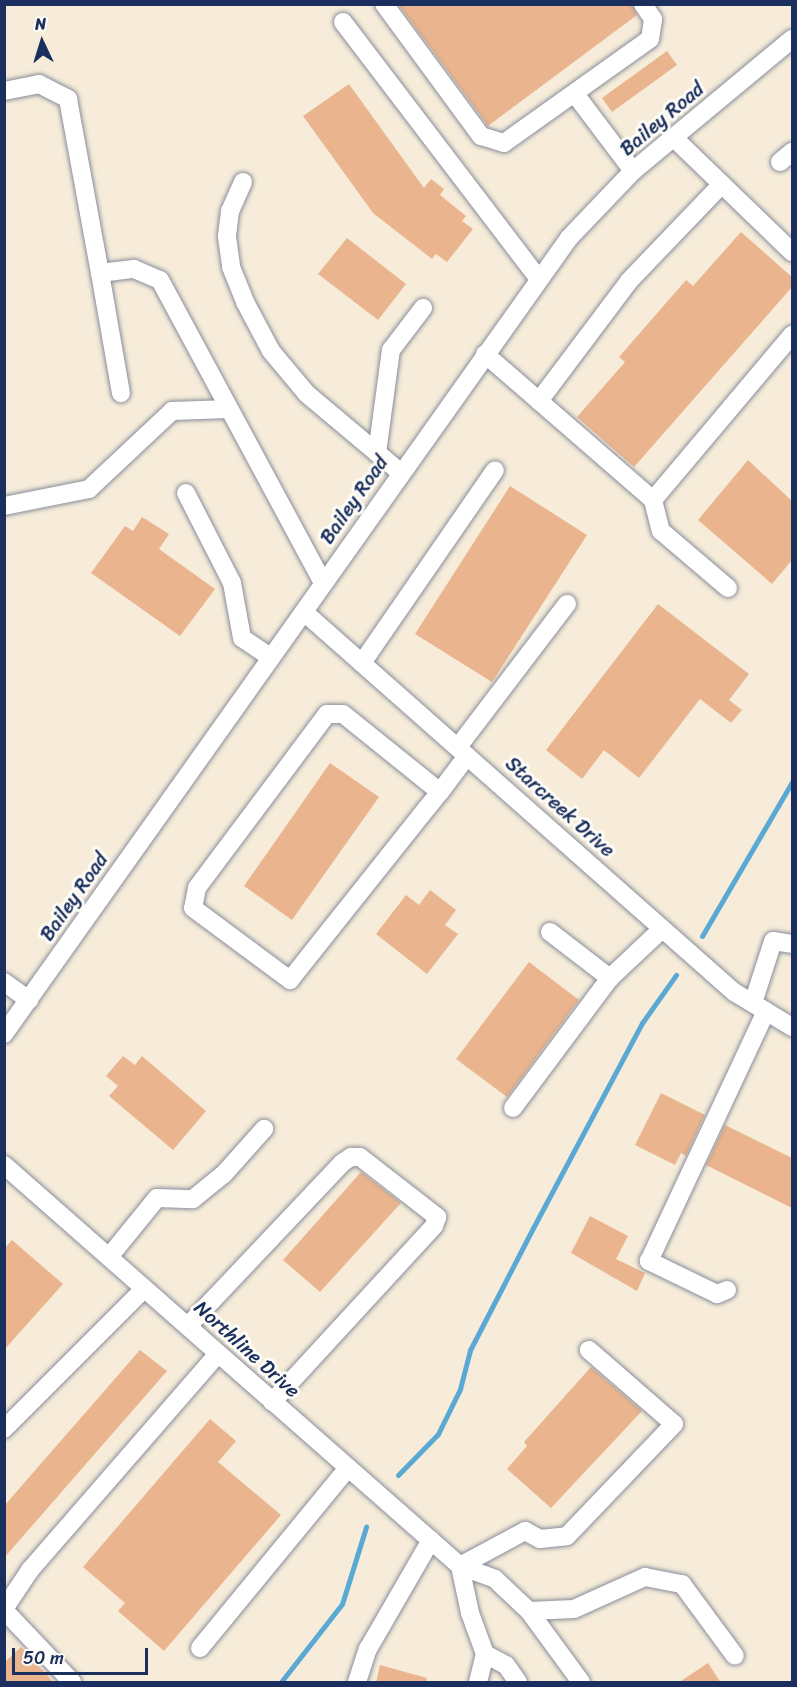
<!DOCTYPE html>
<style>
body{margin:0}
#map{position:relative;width:797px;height:1687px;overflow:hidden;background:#f6ecd9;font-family:Sriracha,sans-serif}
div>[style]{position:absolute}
.stream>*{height:5px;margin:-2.5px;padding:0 2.5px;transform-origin:2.5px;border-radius:2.5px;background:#5aa9d4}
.building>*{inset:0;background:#eab58e}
.roads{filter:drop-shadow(0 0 2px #888e9c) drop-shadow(0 0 2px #888e9c)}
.minor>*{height:18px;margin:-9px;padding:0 9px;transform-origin:9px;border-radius:9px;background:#fff}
span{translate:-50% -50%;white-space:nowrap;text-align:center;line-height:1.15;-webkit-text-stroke:6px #fdfcf7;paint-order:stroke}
.street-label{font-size:20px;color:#1b2f5e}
.frame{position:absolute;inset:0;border:6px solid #1b2f5e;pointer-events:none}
.north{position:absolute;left:12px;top:12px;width:60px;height:60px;-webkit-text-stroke:4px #fdfcf7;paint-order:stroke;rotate:356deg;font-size:16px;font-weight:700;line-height:24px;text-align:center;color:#1b2f5e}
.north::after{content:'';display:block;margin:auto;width:21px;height:27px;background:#1b2f5e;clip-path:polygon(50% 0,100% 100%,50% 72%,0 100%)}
.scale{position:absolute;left:12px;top:1648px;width:136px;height:27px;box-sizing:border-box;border:3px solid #1b2f5e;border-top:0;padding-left:8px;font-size:18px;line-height:21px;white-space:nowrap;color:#1b2f5e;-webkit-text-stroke:4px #fdfcf7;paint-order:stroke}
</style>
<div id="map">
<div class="stream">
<i style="left:702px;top:936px;width:178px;rotate:-59.7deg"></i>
<i style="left:398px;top:1475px;width:57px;rotate:-45.7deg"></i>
<i style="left:438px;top:1434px;width:50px;rotate:-63.9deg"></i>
<i style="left:460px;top:1389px;width:40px;rotate:-75.6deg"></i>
<i style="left:470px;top:1350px;width:137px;rotate:-62.7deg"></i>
<i style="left:533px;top:1228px;width:232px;rotate:-62deg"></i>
<i style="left:642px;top:1023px;width:59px;rotate:-54.7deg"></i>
<i style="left:281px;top:1682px;width:99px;rotate:-52deg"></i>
<i style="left:342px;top:1604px;width:81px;rotate:-72.7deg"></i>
</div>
<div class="building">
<i style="clip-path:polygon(398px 4px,632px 4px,637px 15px,488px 126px)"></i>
<i style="clip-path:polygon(667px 51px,677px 65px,612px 112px,602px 98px)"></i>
<i style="clip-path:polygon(349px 84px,424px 188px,431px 179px,444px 189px,440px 195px,466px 216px,462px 221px,473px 229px,447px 262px,436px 254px,432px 259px,373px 213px,303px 116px)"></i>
<i style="clip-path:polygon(741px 232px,792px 277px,792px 287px,634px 467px,577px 417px,625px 362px,619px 357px,686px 280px,693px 286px)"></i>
<i style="clip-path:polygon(347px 238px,406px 284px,378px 320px,318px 274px)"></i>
<i style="clip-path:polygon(748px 460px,792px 501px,792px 560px,772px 584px,698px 520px)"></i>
<i style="clip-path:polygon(510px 486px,587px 535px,492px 682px,415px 634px)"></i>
<i style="clip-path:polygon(142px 517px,169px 534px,159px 549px,215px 589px,180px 636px,91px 573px,125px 526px,133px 531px)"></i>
<i style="clip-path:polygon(658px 604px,749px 674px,729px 700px,742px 710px,731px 723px,700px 699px,639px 778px,604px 750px,582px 779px,546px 750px)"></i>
<i style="clip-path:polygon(330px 763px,379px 797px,292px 920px,244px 886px)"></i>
<i style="clip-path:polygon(430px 890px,456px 910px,445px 925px,458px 934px,427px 974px,376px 934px,406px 895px,419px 905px)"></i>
<i style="clip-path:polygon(529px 962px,579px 1000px,507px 1097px,456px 1059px)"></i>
<i style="clip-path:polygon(123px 1056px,135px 1065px,142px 1056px,206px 1111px,173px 1150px,109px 1096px,118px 1086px,106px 1076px)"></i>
<i style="clip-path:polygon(661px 1093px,705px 1115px,686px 1156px,681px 1153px,675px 1165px,635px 1145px)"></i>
<i style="clip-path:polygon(725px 1125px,792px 1158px,792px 1208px,706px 1165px)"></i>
<i style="clip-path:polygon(361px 1172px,401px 1203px,320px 1292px,283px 1260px)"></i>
<i style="clip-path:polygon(590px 1216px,628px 1236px,616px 1259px,645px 1273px,637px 1291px,571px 1253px)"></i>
<i style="clip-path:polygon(12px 1240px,63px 1284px,4px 1350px,4px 1249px)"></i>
<i style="clip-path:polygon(140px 1350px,167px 1371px,4px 1558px,4px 1506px)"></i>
<i style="clip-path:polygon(591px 1367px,642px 1411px,551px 1508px,507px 1469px,527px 1446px,524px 1442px)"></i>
<i style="clip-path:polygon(210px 1419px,236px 1441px,218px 1462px,281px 1515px,164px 1651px,118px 1611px,125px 1603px,83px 1567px)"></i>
<i style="clip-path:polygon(21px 1647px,54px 1683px,4px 1683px,4px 1663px)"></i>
<i style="clip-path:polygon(708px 1663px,721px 1683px,678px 1683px)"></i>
<i style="clip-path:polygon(380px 1665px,427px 1678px,426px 1683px,376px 1683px)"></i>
</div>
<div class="roads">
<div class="minor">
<i style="left:384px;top:4px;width:164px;rotate:53.7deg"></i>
<i style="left:481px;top:136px;width:24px;rotate:17deg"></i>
<i style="left:504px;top:143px;width:179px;rotate:-35.5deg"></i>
<i style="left:650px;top:39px;width:20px;rotate:-81deg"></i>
<i style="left:653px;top:19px;width:18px;rotate:-124deg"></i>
<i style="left:343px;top:22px;width:322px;rotate:52.7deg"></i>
<i style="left:4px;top:91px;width:36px;rotate:-11deg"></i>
<i style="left:39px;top:84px;width:33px;rotate:27deg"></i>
<i style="left:68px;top:99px;width:177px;rotate:79.6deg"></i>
<i style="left:100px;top:273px;width:34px;rotate:-7deg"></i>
<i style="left:134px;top:269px;width:28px;rotate:23deg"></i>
<i style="left:160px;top:280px;width:344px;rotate:61.7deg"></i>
<i style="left:575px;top:94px;width:96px;rotate:53deg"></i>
<i style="left:674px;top:138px;width:164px;rotate:44deg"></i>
<i style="left:780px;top:162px;width:16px;rotate:-40deg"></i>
<i style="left:243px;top:182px;width:32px;rotate:114deg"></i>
<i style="left:230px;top:211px;width:26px;rotate:97deg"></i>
<i style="left:227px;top:237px;width:30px;rotate:82deg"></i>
<i style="left:231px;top:267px;width:38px;rotate:68deg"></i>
<i style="left:245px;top:302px;width:55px;rotate:62deg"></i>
<i style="left:271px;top:351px;width:56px;rotate:50.1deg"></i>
<i style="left:307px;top:394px;width:123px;rotate:40deg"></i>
<i style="left:100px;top:273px;width:122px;rotate:80.1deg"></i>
<i style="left:485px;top:354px;width:223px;rotate:41deg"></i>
<i style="left:653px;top:500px;width:216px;rotate:-49.9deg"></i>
<i style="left:539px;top:401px;width:150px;rotate:-53.1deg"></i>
<i style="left:629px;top:281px;width:134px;rotate:-46.2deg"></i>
<i style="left:377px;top:453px;width:104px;rotate:-82.3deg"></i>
<i style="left:391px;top:350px;width:53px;rotate:-52.7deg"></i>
<i style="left:186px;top:493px;width:101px;rotate:62.9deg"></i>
<i style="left:232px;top:583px;width:56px;rotate:79.7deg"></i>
<i style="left:242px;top:638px;width:34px;rotate:34deg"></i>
<i style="left:653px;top:500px;width:32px;rotate:76deg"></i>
<i style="left:661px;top:531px;width:88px;rotate:40.4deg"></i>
<i style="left:4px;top:506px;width:87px;rotate:-11.3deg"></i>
<i style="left:89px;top:489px;width:114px;rotate:-43.2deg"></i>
<i style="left:172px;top:411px;width:57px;rotate:-2deg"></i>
<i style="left:304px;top:612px;width:574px;rotate:41.47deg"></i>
<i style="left:734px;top:992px;width:68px;rotate:31.1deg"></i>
<i style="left:362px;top:663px;width:234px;rotate:-55.4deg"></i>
<i style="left:458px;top:747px;width:180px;rotate:-52.7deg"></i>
<i style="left:440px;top:792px;width:124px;rotate:-141.2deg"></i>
<i style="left:343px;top:714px;width:16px;rotate:180deg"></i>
<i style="left:327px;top:714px;width:217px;rotate:126.8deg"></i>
<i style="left:197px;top:888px;width:20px;rotate:101deg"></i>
<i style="left:193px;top:908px;width:121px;rotate:36.6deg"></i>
<i style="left:290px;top:980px;width:220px;rotate:-51.5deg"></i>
<i style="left:427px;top:808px;width:21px;rotate:-51deg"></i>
<i style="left:440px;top:792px;width:45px;rotate:-53.1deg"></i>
<i style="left:550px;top:932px;width:76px;rotate:37.5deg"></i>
<i style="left:4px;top:982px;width:31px;rotate:36deg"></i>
<i style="left:753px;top:1003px;width:65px;rotate:-72.1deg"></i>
<i style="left:773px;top:941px;width:19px;rotate:9deg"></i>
<i style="left:4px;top:1034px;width:976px;rotate:-54.63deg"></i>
<i style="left:569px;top:238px;width:93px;rotate:-46.3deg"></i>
<i style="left:633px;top:171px;width:207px;rotate:-39.7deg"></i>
<i style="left:513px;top:1108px;width:162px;rotate:-53.3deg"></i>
<i style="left:610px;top:978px;width:71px;rotate:-43.3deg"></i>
<i style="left:4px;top:1165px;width:607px;rotate:41.33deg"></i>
<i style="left:460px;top:1566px;width:37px;rotate:20deg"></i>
<i style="left:495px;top:1579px;width:47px;rotate:43.3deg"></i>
<i style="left:529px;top:1611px;width:88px;rotate:53.8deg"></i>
<i style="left:109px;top:1257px;width:76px;rotate:-50.9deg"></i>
<i style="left:157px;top:1198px;width:36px;rotate:2deg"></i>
<i style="left:193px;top:1199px;width:38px;rotate:-39deg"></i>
<i style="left:223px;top:1175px;width:62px;rotate:-48.3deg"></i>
<i style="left:727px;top:1290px;width:11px;rotate:158deg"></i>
<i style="left:717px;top:1294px;width:76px;rotate:-154.1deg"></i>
<i style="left:649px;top:1261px;width:276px;rotate:-64.9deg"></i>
<i style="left:188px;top:1326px;width:224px;rotate:-46.6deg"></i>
<i style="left:342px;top:1163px;width:11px;rotate:-34deg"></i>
<i style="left:351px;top:1157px;width:9px"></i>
<i style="left:360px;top:1157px;width:98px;rotate:37.9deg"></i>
<i style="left:437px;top:1217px;width:9px;rotate:108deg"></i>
<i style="left:434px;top:1226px;width:239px;rotate:132.6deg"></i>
<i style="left:4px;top:1429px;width:198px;rotate:-45deg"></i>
<i style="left:460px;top:1566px;width:74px;rotate:-28.3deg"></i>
<i style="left:525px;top:1531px;width:17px;rotate:28deg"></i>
<i style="left:540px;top:1539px;width:27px;rotate:-6deg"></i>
<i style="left:567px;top:1536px;width:155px;rotate:-46.3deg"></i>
<i style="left:674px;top:1424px;width:113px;rotate:-139deg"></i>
<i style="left:460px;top:1566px;width:48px;rotate:78deg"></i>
<i style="left:470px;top:1613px;width:44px;rotate:69.9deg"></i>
<i style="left:485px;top:1654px;width:29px;rotate:104deg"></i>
<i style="left:4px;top:1609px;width:47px;rotate:-56.3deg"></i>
<i style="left:30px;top:1570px;width:286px;rotate:-49deg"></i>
<i style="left:4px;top:1610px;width:99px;rotate:46.6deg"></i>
<i style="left:529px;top:1611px;width:45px;rotate:-2.5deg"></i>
<i style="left:574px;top:1609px;width:78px;rotate:-24.3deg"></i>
<i style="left:645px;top:1577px;width:38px;rotate:11deg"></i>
<i style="left:682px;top:1584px;width:89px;rotate:53.6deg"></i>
<i style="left:200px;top:1648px;width:233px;rotate:-50.6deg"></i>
<i style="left:485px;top:1654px;width:24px;rotate:28deg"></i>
<i style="left:506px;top:1665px;width:21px;rotate:55deg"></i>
<i style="left:357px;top:1682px;width:35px;rotate:-72deg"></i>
<i style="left:368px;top:1649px;width:126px;rotate:-60deg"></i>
</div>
</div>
<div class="street-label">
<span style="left:662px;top:119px;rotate:-40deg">Bailey Road</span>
<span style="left:354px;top:500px;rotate:-55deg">Bailey Road</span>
<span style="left:560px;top:807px;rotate:42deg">Starcreek Drive</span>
<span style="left:74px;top:897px;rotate:-55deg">Bailey Road</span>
<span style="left:247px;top:1349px;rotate:42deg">Northline Drive</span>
</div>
<div class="frame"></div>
<div class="north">N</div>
<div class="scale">50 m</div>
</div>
